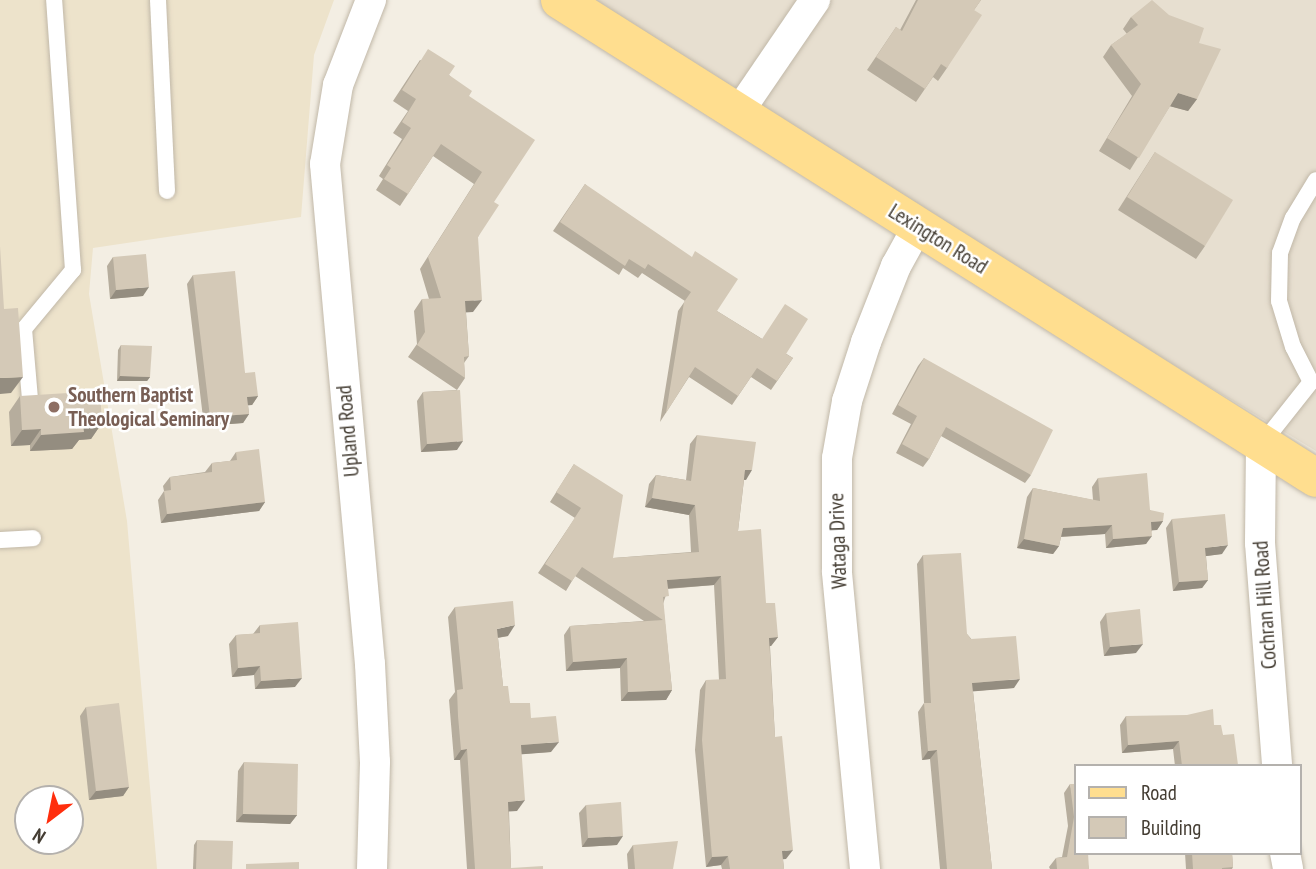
<!DOCTYPE html>
<style>
body{margin:0}
#map{position:relative;width:1316px;height:869px;overflow:hidden;background:#f3eee3;font-family:"PT Sans Narrow",sans-serif}
div>[style]{position:absolute}
.residential>*{inset:0;background:#e7dfd0}
.education>*{inset:0;background:#ede3cb}
.roads{filter:drop-shadow(0 0 2px #c1b8a8) drop-shadow(0 0 2px #c1b8a8)}
.service>*{height:16px;margin:-8px;padding:0 8px;transform-origin:8px;border-radius:8px;background:#fff}
.minor>*{height:30px;margin:-15px;padding:0 15px;transform-origin:15px;border-radius:15px;background:#fff}
.primary>*{height:38px;margin:-19px;padding:0 19px;transform-origin:19px;border-radius:19px;background:#ffde8f}
.wall>*{inset:0;background:#b6ad9d}
.shaded-wall>*{inset:0;background:#948d80}
.building>*{inset:0;background:#d4c9b7}
.dots>*{width:19px;height:19px;translate:-50% -50%;box-sizing:border-box;border:4px solid #fff;border-radius:50%}
span{translate:-50% -50%;white-space:nowrap;text-align:center;line-height:1.15;-webkit-text-stroke:5px #fff;paint-order:stroke}
.street-label{font-size:21px;color:#443d33}
.education-label{font-size:21px;color:#785e54;font-weight:700}
.left{translate:0 -50%;text-align:left}
.legend{position:absolute;left:1074px;top:764px;width:228px;height:91px;box-sizing:border-box;background:#fff;border:2px solid #b4b1ad;margin:0;padding:9px 12px;list-style:none;font-size:21px;color:#443d33}
.legend li{display:flex;align-items:center;gap:14px;height:35px}
.legend b{width:35px;border:2px solid #b4b1ad}
.north{position:absolute;left:14px;top:785px;width:70px;height:70px;box-sizing:border-box;background:#fff;border:2px solid #b4b1ad;border-radius:50%;rotate:212deg;font-size:19px;font-weight:700;line-height:28px;text-align:center;color:#443d33}
.north::after{content:'';display:block;margin:auto;width:24px;height:32px;background:#ff2e0d;clip-path:polygon(50% 0,100% 100%,50% 72%,0 100%)}
</style>
<div id="map">
<div class="residential">
<i style="clip-path:polygon(588px 0,1316px 0,1316px 451px,1175px 366px)"></i>
</div>
<div class="education">
<i style="clip-path:polygon(evenodd,0 0,334px 0,314px 55px,301px 217px,93px 248px,89px 294px,127px 521px,157px 869px,0 869px,0 0,28px 799px,70px 799px,70px 841px,28px 841px,28px 799px)"></i>
</div>
<div class="roads">
<div class="service">
<i style="left:158px;top:0;width:191px;rotate:87.3deg"></i>
<i style="left:1311px;top:382px;width:39px;rotate:-117deg"></i>
<i style="left:1293px;top:347px;width:48px;rotate:-106.9deg"></i>
<i style="left:1279px;top:301px;width:48px;rotate:-88.8deg"></i>
<i style="left:1280px;top:253px;width:37px;rotate:-70deg"></i>
<i style="left:1293px;top:218px;width:44px;rotate:-58.8deg"></i>
<i style="left:30px;top:399px;width:70px;rotate:-94.9deg"></i>
<i style="left:24px;top:329px;width:77px;rotate:-50.3deg"></i>
<i style="left:73px;top:270px;width:271px;rotate:-94deg"></i>
<i style="left:1261px;top:445px;width:80px;rotate:-51.6deg"></i>
<i style="left:0;top:540px;width:33px;rotate:-3deg"></i>
</div>
<div class="minor">
<i style="left:371px;top:0;width:91px;rotate:111.2deg"></i>
<i style="left:338px;top:85px;width:80px;rotate:99.3deg"></i>
<i style="left:325px;top:164px;width:502px;rotate:84.86deg"></i>
<i style="left:370px;top:664px;width:98px;rotate:87.1deg"></i>
<i style="left:375px;top:762px;width:107px;rotate:91.6deg"></i>
<i style="left:738px;top:113px;width:137px;rotate:-55.7deg"></i>
<i style="left:1261px;top:445px;width:98px;rotate:90.6deg"></i>
<i style="left:1260px;top:543px;width:224px;rotate:85.6deg"></i>
<i style="left:1285px;top:853px;width:16px;rotate:79deg"></i>
<i style="left:865px;top:869px;width:299px;rotate:-95.4deg"></i>
<i style="left:837px;top:571px;width:113px;rotate:-90deg"></i>
<i style="left:837px;top:458px;width:58px;rotate:-80deg"></i>
<i style="left:847px;top:401px;width:62px;rotate:-72.1deg"></i>
<i style="left:866px;top:342px;width:82px;rotate:-68.5deg"></i>
<i style="left:896px;top:266px;width:46px;rotate:-61.2deg"></i>
</div>
<div class="primary">
<i style="left:560px;top:0;width:894px;rotate:32.3deg"></i>
</div>
</div>
<div class="wall">
<i style="clip-path:polygon(916px 0,981px 0,974px 10px,947px 68px,938px 81px,933px 77px,916px 102px,867px 70px,896px 27px,900px 30px)"></i>
<i style="clip-path:polygon(1131px 17px,1199px 43px,1197px 99px,1188px 111px,1170px 106px,1130px 170px,1099px 151px,1132px 96px,1103px 57px,1111px 45px,1127px 34px,1123px 29px)"></i>
<i style="clip-path:polygon(420px 60px,449px 75px,469px 96px,494px 202px,478px 237px,473px 312px,466px 312px,469px 356px,464px 363px,465px 378px,457px 390px,457px 450px,421px 452px,417px 401px,423px 392px,457px 390px,408px 357px,417px 344px,414px 311px,422px 299px,429px 299px,420px 269px,474px 184px,433px 156px,400px 206px,376px 190px,383px 179px,379px 176px,402px 139px,393px 133px,408px 111px,393px 101px)"></i>
<i style="clip-path:polygon(1155px 152px,1205px 246px,1196px 259px,1118px 210px)"></i>
<i style="clip-path:polygon(585px 184px,717px 311px,793px 358px,771px 390px,751px 377px,732px 405px,689px 377px,660px 422px,678px 311px,685px 301px,642px 273px,638px 278px,623px 268px,619px 275px,553px 231px)"></i>
<i style="clip-path:polygon(113px 257px,143px 296px,110px 299px,107px 266px)"></i>
<i style="clip-path:polygon(193px 275px,245px 373px,258px 396px,252px 405px,248px 405px,249px 414px,243px 423px,204px 426px,187px 284px)"></i>
<i style="clip-path:polygon(121px 345px,150px 377px,147px 381px,117px 381px,118px 350px)"></i>
<i style="clip-path:polygon(924px 358px,1031px 475px,1025px 483px,941px 436px,929px 459px,923px 467px,896px 453px,911px 424px,892px 414px,918px 366px)"></i>
<i style="clip-path:polygon(20px 396px,102px 423px,91px 439px,79px 440px,72px 449px,30px 451px,30px 445px,11px 446px,9px 412px)"></i>
<i style="clip-path:polygon(697px 435px,746px 480px,744px 480px,738px 531px,778px 637px,771px 646px,770px 646px,775px 737px,786px 859px,783px 859px,784px 869px,722px 869px,721px 865px,706px 867px,695px 750px,700px 690px,706px 680px,719px 680px,714px 585px,668px 589px,663px 604px,672px 690px,666px 700px,621px 701px,620px 668px,566px 671px,564px 635px,570px 626px,644px 621px,575px 576px,566px 591px,538px 573px,575px 518px,550px 502px,574px 464px,613px 558px,691px 552px,689px 515px,645px 507px,649px 484px,656px 475px,686px 480px,690px 444px)"></i>
<i style="clip-path:polygon(236px 452px,265px 502px,259px 511px,161px 523px,158px 500px,164px 491px,163px 486px,170px 477px,205px 472px,212px 463px,230px 461px)"></i>
<i style="clip-path:polygon(1098px 478px,1150px 510px,1163px 521px,1157px 530px,1152px 530px,1146px 544px,1106px 548px,1105px 534px,1061px 537px,1059px 546px,1053px 554px,1017px 548px,1027px 497px,1033px 488px,1093px 500px,1092px 487px)"></i>
<i style="clip-path:polygon(1172px 519px,1222px 554px,1206px 556px,1208px 580px,1202px 588px,1173px 591px,1166px 528px)"></i>
<i style="clip-path:polygon(923px 555px,967px 634px,1014px 688px,973px 691px,992px 869px,940px 869px,930px 759px,922px 760px,918px 712px,924px 703px,917px 564px)"></i>
<i style="clip-path:polygon(455px 607px,508px 636px,498px 638px,503px 686px,510px 703px,531px 718px,551px 752px,521px 754px,517px 811px,509px 811px,511px 868px,543px 869px,467px 869px,460px 760px,454px 760px,449px 700px,455px 692px,448px 617px)"></i>
<i style="clip-path:polygon(1106px 613px,1136px 653px,1104px 656px,1100px 622px)"></i>
<i style="clip-path:polygon(260px 625px,295px 687px,255px 689px,254px 675px,232px 677px,229px 644px,236px 635px,253px 634px)"></i>
<i style="clip-path:polygon(86px 707px,129px 787px,123px 796px,89px 800px,80px 716px)"></i>
<i style="clip-path:polygon(1126px 716px,1214px 725px,1223px 735px,1238px 766px,1175px 766px,1173px 749px,1122px 753px,1120px 725px)"></i>
<i style="clip-path:polygon(244px 762px,297px 815px,290px 824px,236px 822px,238px 771px)"></i>
<i style="clip-path:polygon(1070px 784px,1089px 869px,1050px 869px,1049px 867px,1056px 858px,1062px 857px,1068px 826px,1064px 793px)"></i>
<i style="clip-path:polygon(586px 805px,617px 845px,582px 847px,579px 813px)"></i>
<i style="clip-path:polygon(197px 840px,232px 869px,193px 869px,194px 845px)"></i>
<i style="clip-path:polygon(633px 845px,673px 869px,628px 869px,627px 854px)"></i>
<i style="clip-path:polygon(1185px 853px,1232px 853px,1233px 867px,1232px 869px,1186px 869px)"></i>
</div>
<div class="shaded-wall">
<i style="clip-path:polygon(1178px 93px,1197px 99px,1188px 111px,1169px 106px)"></i>
<i style="clip-path:polygon(149px 287px,143px 296px,110px 299px,116px 290px)"></i>
<i style="clip-path:polygon(482px 300px,473px 312px,457px 313px,465px 301px)"></i>
<i style="clip-path:polygon(120px 376px,150px 377px,147px 381px,117px 381px)"></i>
<i style="clip-path:polygon(23px 377px,11px 393px,0 394px,0 378px)"></i>
<i style="clip-path:polygon(258px 396px,252px 405px,241px 406px,247px 397px)"></i>
<i style="clip-path:polygon(249px 414px,243px 423px,204px 426px,210px 417px)"></i>
<i style="clip-path:polygon(102px 423px,91px 439px,79px 440px,72px 449px,30px 451px,41px 435px,83px 424px)"></i>
<i style="clip-path:polygon(41px 429px,30px 445px,11px 446px,22px 430px)"></i>
<i style="clip-path:polygon(463px 441px,457px 450px,421px 452px,427px 444px)"></i>
<i style="clip-path:polygon(745px 470px,752px 470px,746px 480px,739px 479px)"></i>
<i style="clip-path:polygon(652px 498px,695px 505px,689px 515px,645px 507px)"></i>
<i style="clip-path:polygon(265px 502px,259px 511px,161px 523px,167px 514px)"></i>
<i style="clip-path:polygon(1163px 521px,1157px 530px,1145px 531px,1151px 522px)"></i>
<i style="clip-path:polygon(1112px 525px,1105px 534px,1056px 537px,1063px 528px)"></i>
<i style="clip-path:polygon(1152px 536px,1146px 544px,1106px 548px,1113px 539px)"></i>
<i style="clip-path:polygon(1024px 539px,1059px 546px,1053px 554px,1017px 548px)"></i>
<i style="clip-path:polygon(1228px 545px,1222px 554px,1199px 557px,1205px 548px)"></i>
<i style="clip-path:polygon(721px 576px,714px 585px,661px 589px,667px 580px)"></i>
<i style="clip-path:polygon(1208px 580px,1202px 588px,1173px 591px,1179px 582px)"></i>
<i style="clip-path:polygon(515px 625px,508px 636px,489px 639px,497px 629px)"></i>
<i style="clip-path:polygon(778px 637px,771px 646px,763px 647px,769px 638px)"></i>
<i style="clip-path:polygon(1143px 644px,1136px 653px,1104px 656px,1110px 647px)"></i>
<i style="clip-path:polygon(627px 658px,620px 668px,566px 671px,573px 662px)"></i>
<i style="clip-path:polygon(260px 666px,254px 675px,232px 677px,238px 668px)"></i>
<i style="clip-path:polygon(302px 678px,295px 687px,255px 689px,261px 681px)"></i>
<i style="clip-path:polygon(1020px 679px,1014px 688px,966px 692px,972px 683px)"></i>
<i style="clip-path:polygon(672px 690px,666px 700px,621px 701px,628px 692px)"></i>
<i style="clip-path:polygon(1179px 741px,1173px 749px,1122px 753px,1128px 745px)"></i>
<i style="clip-path:polygon(559px 742px,551px 752px,513px 755px,521px 745px)"></i>
<i style="clip-path:polygon(467px 749px,460px 760px,454px 760px,461px 750px)"></i>
<i style="clip-path:polygon(937px 750px,930px 759px,922px 760px,928px 751px)"></i>
<i style="clip-path:polygon(129px 787px,123px 796px,89px 800px,96px 791px)"></i>
<i style="clip-path:polygon(525px 800px,517px 811px,501px 812px,508px 802px)"></i>
<i style="clip-path:polygon(243px 814px,297px 815px,290px 824px,236px 822px)"></i>
<i style="clip-path:polygon(623px 836px,617px 845px,582px 847px,588px 838px)"></i>
<i style="clip-path:polygon(793px 850px,786px 859px,775px 860px,782px 851px)"></i>
<i style="clip-path:polygon(728px 856px,721px 865px,706px 867px,712px 857px)"></i>
</div>
<div class="building">
<i style="clip-path:polygon(918px 0,981px 0,974px 10px,982px 15px,947px 68px,941px 64px,925px 89px,876px 57px,896px 27px,902px 31px)"></i>
<i style="clip-path:polygon(1152px 0,1169px 15px,1204px 28px,1199px 43px,1221px 49px,1197px 99px,1178px 93px,1139px 158px,1107px 138px,1141px 84px,1111px 45px,1138px 25px,1131px 17px)"></i>
<i style="clip-path:polygon(428px 49px,455px 66px,449px 75px,472px 91px,469px 96px,535px 140px,494px 202px,499px 205px,478px 237px,482px 300px,465px 301px,469px 356px,464px 357px,465px 378px,417px 345px,425px 332px,422px 299px,441px 298px,428px 257px,482px 172px,441px 144px,408px 194px,384px 179px,391px 168px,387px 165px,411px 128px,402px 122px,416px 99px,402px 90px)"></i>
<i style="clip-path:polygon(1155px 152px,1233px 200px,1205px 246px,1127px 197px)"></i>
<i style="clip-path:polygon(585px 184px,692px 257px,695px 251px,738px 279px,717px 311px,762px 339px,785px 304px,808px 319px,786px 354px,793px 358px,777px 381px,757px 368px,738px 396px,695px 367px,666px 413px,684px 302px,691px 292px,648px 264px,645px 269px,629px 259px,625px 266px,560px 222px)"></i>
<i style="clip-path:polygon(0 246px,4px 309px,18px 308px,23px 377px,0 378px)"></i>
<i style="clip-path:polygon(146px 254px,149px 287px,116px 290px,113px 257px)"></i>
<i style="clip-path:polygon(235px 271px,245px 373px,255px 372px,258px 396px,247px 397px,249px 414px,210px 417px,193px 275px)"></i>
<i style="clip-path:polygon(121px 345px,152px 346px,150px 377px,120px 376px)"></i>
<i style="clip-path:polygon(924px 358px,1053px 430px,1031px 475px,946px 427px,929px 459px,902px 444px,917px 416px,898px 405px)"></i>
<i style="clip-path:polygon(460px 390px,463px 441px,427px 444px,423px 392px)"></i>
<i style="clip-path:polygon(100px 391px,102px 423px,83px 424px,84px 432px,41px 435px,41px 429px,22px 430px,20px 396px)"></i>
<i style="clip-path:polygon(697px 435px,756px 442px,752px 470px,745px 470px,738px 531px,761px 529px,766px 603px,775px 603px,778px 637px,769px 638px,775px 737px,782px 736px,793px 850px,782px 851px,784px 869px,730px 869px,728px 856px,712px 857px,702px 740px,706px 680px,726px 679px,721px 576px,667px 580px,669px 596px,663px 597px,672px 690px,628px 692px,627px 658px,573px 662px,570px 626px,663px 620px,582px 567px,572px 581px,545px 564px,581px 508px,556px 492px,574px 464px,623px 495px,613px 558px,699px 552px,695px 505px,652px 498px,656px 475px,691px 481px)"></i>
<i style="clip-path:polygon(259px 449px,265px 502px,167px 514px,164px 491px,171px 490px,170px 477px,212px 472px,212px 463px,237px 460px,236px 452px)"></i>
<i style="clip-path:polygon(1147px 473px,1150px 510px,1164px 513px,1163px 521px,1151px 522px,1152px 536px,1113px 539px,1112px 525px,1063px 528px,1059px 546px,1024px 539px,1033px 488px,1100px 501px,1098px 478px)"></i>
<i style="clip-path:polygon(1225px 514px,1228px 545px,1205px 548px,1208px 580px,1179px 582px,1172px 519px)"></i>
<i style="clip-path:polygon(961px 553px,967px 634px,971px 639px,1016px 636px,1020px 679px,972px 683px,992px 869px,947px 869px,937px 750px,928px 751px,924px 703px,931px 703px,923px 555px)"></i>
<i style="clip-path:polygon(513px 601px,515px 625px,497px 629px,503px 686px,508px 686px,510px 703px,530px 703px,531px 718px,556px 716px,559px 742px,521px 745px,525px 800px,508px 802px,511px 868px,543px 866px,543px 869px,475px 869px,467px 749px,461px 750px,458px 716px,457px 690px,463px 689px,455px 607px)"></i>
<i style="clip-path:polygon(1140px 609px,1143px 644px,1110px 647px,1106px 613px)"></i>
<i style="clip-path:polygon(298px 622px,302px 678px,261px 681px,260px 666px,238px 668px,236px 635px,260px 633px,260px 625px)"></i>
<i style="clip-path:polygon(119px 703px,129px 787px,96px 791px,86px 707px)"></i>
<i style="clip-path:polygon(1213px 709px,1214px 725px,1221px 725px,1223px 735px,1234px 734px,1238px 765px,1182px 766px,1179px 741px,1128px 745px,1126px 716px,1187px 715px)"></i>
<i style="clip-path:polygon(244px 762px,298px 764px,297px 815px,243px 814px)"></i>
<i style="clip-path:polygon(1070px 784px,1076px 784px,1076px 853px,1088px 853px,1089px 869px,1057px 869px,1056px 858px,1067px 857px,1074px 817px)"></i>
<i style="clip-path:polygon(621px 802px,623px 836px,588px 838px,586px 805px)"></i>
<i style="clip-path:polygon(197px 840px,233px 841px,232px 869px,196px 869px)"></i>
<i style="clip-path:polygon(678px 841px,673px 869px,635px 869px,633px 845px)"></i>
<i style="clip-path:polygon(1192px 853px,1232px 853px,1233px 867px,1222px 868px,1222px 869px,1193px 869px)"></i>
<i style="clip-path:polygon(299px 862px,299px 869px,246px 869px,246px 864px)"></i>
</div>
<div class="dots">
<i style="left:54px;top:407px;background:#8d6e63"></i>
</div>
<div class="street-label">
<span style="left:938px;top:239px;rotate:32deg">Lexington Road</span>
<span style="left:348px;top:431px;rotate:-95deg">Upland Road</span>
<span style="left:838px;top:541px;rotate:-92deg">Wataga Drive</span>
<span style="left:1265px;top:605px;rotate:-94deg">Cochran Hill Road</span>
</div>
<div class="education-label">
<span class="left" style="left:68px;top:407px">Southern Baptist<br>Theological Seminary</span>
</div>
<ul class="legend">
<li><b style="height:9px;background:#ffde8f"></b>Road</li>
<li><b style="height:19px;background:#d4c9b7"></b>Building</li>
</ul>
<div class="north">N</div>
</div>
